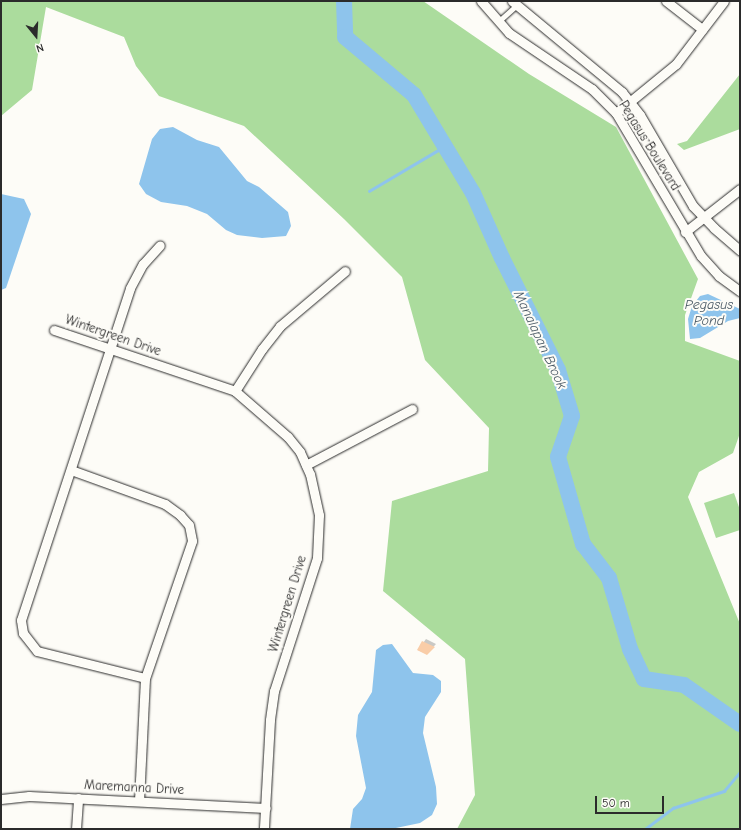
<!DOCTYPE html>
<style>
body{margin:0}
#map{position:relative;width:741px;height:830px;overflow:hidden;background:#fdfcf7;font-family:"Comic Neue",sans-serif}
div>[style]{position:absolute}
.green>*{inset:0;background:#abdc9d}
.water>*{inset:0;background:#8ec4ec}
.shadow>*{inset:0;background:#0003}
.stream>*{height:2.5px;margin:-1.25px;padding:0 1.25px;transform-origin:1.25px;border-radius:1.25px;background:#8ec4ec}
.river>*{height:16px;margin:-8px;padding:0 8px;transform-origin:8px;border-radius:8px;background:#8ec4ec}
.building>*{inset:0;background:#f9cda8}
.roads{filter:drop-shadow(0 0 1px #2b2b2b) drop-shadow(0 0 1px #2b2b2b)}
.service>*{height:4.5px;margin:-2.25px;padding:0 2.25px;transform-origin:2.25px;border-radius:2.25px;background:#fdfcf7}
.minor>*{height:9px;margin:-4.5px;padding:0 4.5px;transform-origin:4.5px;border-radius:4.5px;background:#fdfcf7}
span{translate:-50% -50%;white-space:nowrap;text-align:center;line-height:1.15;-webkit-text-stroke:4px #fdfcf7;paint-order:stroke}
.street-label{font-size:13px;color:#2b2b2b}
.water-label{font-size:14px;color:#495965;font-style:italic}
.frame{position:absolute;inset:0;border:2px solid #2b2b2b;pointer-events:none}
.north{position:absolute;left:16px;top:16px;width:40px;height:40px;-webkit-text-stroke:3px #fdfcf7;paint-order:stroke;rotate:162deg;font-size:11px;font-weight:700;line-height:16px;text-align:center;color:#2b2b2b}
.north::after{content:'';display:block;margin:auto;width:14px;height:18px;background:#2b2b2b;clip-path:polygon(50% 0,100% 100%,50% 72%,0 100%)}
.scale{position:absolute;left:595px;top:796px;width:69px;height:18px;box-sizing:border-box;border:2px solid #2b2b2b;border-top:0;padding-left:5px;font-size:12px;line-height:14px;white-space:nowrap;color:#2b2b2b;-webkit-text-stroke:3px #fdfcf7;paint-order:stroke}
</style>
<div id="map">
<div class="green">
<i style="clip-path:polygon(1px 1px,423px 1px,529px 74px,616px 127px,698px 279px,685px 315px,685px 341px,740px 361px,740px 433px,733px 453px,699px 472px,688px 497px,740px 624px,740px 829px,457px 829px,475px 795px,465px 659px,383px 591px,392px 501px,488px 471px,489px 428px,425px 360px,402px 277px,344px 219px,244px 126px,159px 96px,136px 66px,124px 37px,46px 7px,32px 90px,1px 116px)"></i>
<i style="clip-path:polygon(740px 74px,740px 129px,684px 150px,677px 144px,687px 141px)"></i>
<i style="clip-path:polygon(734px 493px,740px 510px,740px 530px,716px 538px,704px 503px)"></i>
</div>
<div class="water">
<i style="clip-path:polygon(173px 127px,197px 140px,219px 147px,247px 181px,259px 187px,288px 212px,291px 226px,286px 236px,262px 238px,237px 235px,226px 230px,207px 214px,187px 206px,161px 202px,146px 194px,139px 184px,152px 139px,160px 129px)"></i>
<i style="clip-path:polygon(1px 194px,24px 199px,31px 214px,6px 288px,1px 290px)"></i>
<i style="clip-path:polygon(708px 294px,740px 309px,740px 318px,728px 321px,700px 338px,690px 339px,688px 319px,692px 306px,700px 296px)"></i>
<i style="clip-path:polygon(392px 644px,413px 673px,433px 675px,441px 681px,441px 692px,425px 717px,423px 733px,436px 787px,437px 804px,432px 815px,420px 823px,391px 829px,350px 829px,353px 809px,362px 799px,366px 788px,356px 736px,358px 715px,372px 692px,376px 650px,383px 645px)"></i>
</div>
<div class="shadow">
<i style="clip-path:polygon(426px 639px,436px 644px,427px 654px,418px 650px)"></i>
</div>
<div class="stream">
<i style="left:369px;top:191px;width:88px;rotate:-30.6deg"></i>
<i style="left:645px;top:829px;width:35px;rotate:-37deg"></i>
<i style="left:673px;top:808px;width:54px;rotate:-18.4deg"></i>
<i style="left:724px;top:791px;width:25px;rotate:-50deg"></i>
</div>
<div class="river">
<i style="left:344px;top:1px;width:36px;rotate:88deg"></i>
<i style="left:345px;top:37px;width:90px;rotate:40deg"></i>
<i style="left:414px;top:95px;width:114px;rotate:59deg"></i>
<i style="left:473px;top:193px;width:71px;rotate:66deg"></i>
<i style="left:502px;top:258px;width:125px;rotate:63.4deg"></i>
<i style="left:558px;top:370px;width:48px;rotate:73.1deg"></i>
<i style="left:572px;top:416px;width:43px;rotate:108.9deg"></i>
<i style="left:558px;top:457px;width:91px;rotate:74deg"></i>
<i style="left:583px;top:544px;width:43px;rotate:52.6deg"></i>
<i style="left:609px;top:578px;width:74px;rotate:73.5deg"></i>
<i style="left:630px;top:649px;width:33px;rotate:65deg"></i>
<i style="left:644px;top:679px;width:40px;rotate:8.5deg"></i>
<i style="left:684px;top:685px;width:68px;rotate:34.9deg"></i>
</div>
<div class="building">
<i style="clip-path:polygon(422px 641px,435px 647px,427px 655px,417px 650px)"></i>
</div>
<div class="roads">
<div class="service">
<i style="left:498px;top:22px;width:24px;rotate:-42deg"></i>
</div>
<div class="minor">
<i style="left:481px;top:1px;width:43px;rotate:48.8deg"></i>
<i style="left:509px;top:33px;width:100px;rotate:34deg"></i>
<i style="left:592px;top:89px;width:34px;rotate:45deg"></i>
<i style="left:616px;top:113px;width:166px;rotate:59.3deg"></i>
<i style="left:701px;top:256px;width:27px;rotate:48deg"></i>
<i style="left:719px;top:276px;width:26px;rotate:36deg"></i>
<i style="left:512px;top:1px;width:143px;rotate:39.6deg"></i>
<i style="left:622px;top:92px;width:29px;rotate:52deg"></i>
<i style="left:640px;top:115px;width:105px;rotate:59.8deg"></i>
<i style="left:693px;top:206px;width:30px;rotate:46deg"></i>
<i style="left:714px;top:228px;width:35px;rotate:41deg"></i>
<i style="left:666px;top:1px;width:46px;rotate:37.9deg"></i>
<i style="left:616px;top:113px;width:77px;rotate:-39.2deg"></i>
<i style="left:676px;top:64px;width:79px;rotate:-52.7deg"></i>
<i style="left:685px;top:232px;width:70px;rotate:-38deg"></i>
<i style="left:54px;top:330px;width:191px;rotate:18.6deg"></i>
<i style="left:235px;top:391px;width:70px;rotate:41deg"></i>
<i style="left:288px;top:437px;width:19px;rotate:51deg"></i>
<i style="left:300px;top:452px;width:24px;rotate:66deg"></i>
<i style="left:310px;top:474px;width:42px;rotate:77.6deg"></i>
<i style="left:319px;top:515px;width:43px;rotate:92.7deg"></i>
<i style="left:317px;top:558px;width:140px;rotate:107.9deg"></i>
<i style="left:274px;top:691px;width:29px;rotate:98deg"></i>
<i style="left:270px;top:720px;width:109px;rotate:93.2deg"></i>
<i style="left:235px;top:391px;width:50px;rotate:-57.3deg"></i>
<i style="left:262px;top:349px;width:29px;rotate:-52deg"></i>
<i style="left:280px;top:326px;width:85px;rotate:-40.2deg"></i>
<i style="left:306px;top:465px;width:120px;rotate:-27.8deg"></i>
<i style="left:71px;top:470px;width:100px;rotate:19.9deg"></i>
<i style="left:165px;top:504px;width:19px;rotate:36deg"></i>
<i style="left:180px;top:515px;width:13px;rotate:48deg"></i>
<i style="left:189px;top:525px;width:16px;rotate:79deg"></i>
<i style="left:192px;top:541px;width:145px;rotate:108.9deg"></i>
<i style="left:145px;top:678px;width:111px;rotate:-166deg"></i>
<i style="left:37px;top:651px;width:23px;rotate:-128deg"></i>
<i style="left:23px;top:633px;width:13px;rotate:-99deg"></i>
<i style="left:21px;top:620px;width:349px;rotate:-71.8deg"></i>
<i style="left:130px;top:288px;width:27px;rotate:-62deg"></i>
<i style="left:143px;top:264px;width:25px;rotate:-48deg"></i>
<i style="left:1px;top:799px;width:28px;rotate:-6deg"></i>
<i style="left:29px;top:796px;width:237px;rotate:2.9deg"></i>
<i style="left:139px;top:801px;width:123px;rotate:-87.2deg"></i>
<i style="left:76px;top:829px;width:31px;rotate:-86deg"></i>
</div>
</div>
<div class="street-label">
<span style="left:649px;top:146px;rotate:58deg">Pegasus Boulevard</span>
<span style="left:113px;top:336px;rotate:19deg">Wintergreen Drive</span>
<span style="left:288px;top:604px;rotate:-73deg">Wintergreen Drive</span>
<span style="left:134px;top:788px;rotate:3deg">Maremanna Drive</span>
</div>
<div class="water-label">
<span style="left:709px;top:313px">Pegasus<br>Pond</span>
<span style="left:540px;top:340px;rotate:65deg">Manalapan Brook</span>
</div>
<div class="frame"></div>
<div class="north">N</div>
<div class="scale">50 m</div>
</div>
